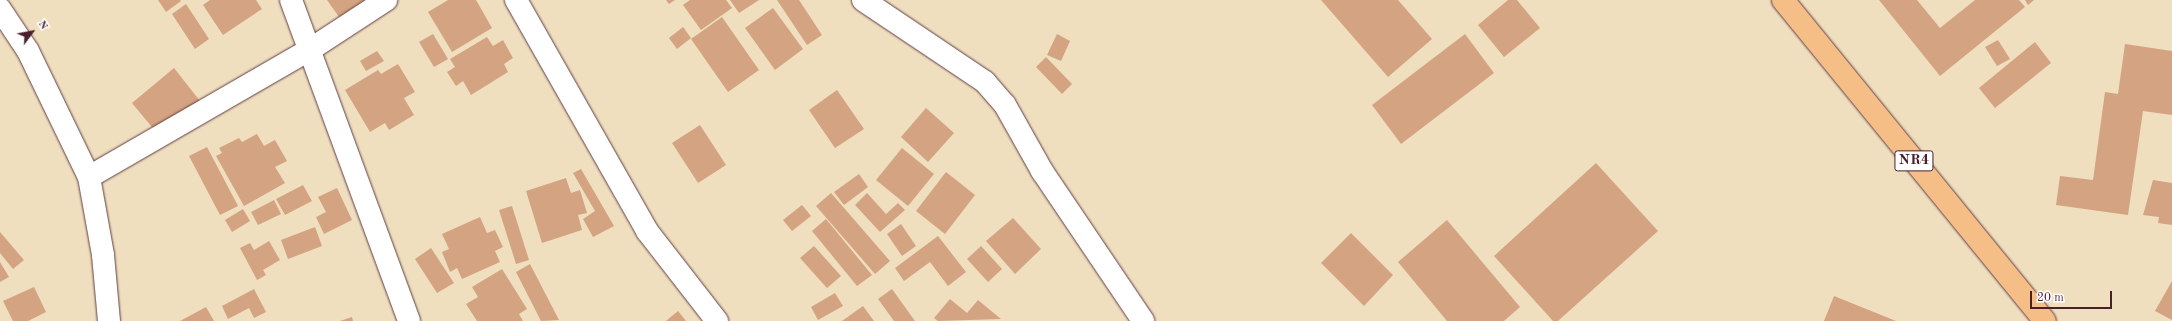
<!DOCTYPE html>
<style>
body{margin:0}
#map{position:relative;width:2172px;height:321px;overflow:hidden;background:#efdfbf;font-family:"Old Standard TT",serif}
div>[style]{position:absolute}
.building>*{inset:0;background:#d4a381}
.roads{filter:drop-shadow(0 0 1px #633c41) drop-shadow(0 0 1px #633c41)}
.street>*{height:22px;margin:-11px;padding:0 11px;transform-origin:11px;border-radius:11px;background:#fff}
.highway>*{height:22px;margin:-11px;padding:0 11px;transform-origin:11px;border-radius:11px;background:#f6be87}
span{translate:-50% -50%;white-space:nowrap;text-align:center;line-height:1.15;-webkit-text-stroke:3px #fff;paint-order:stroke}
.shield-label span{padding:1px 3px;background:#fff;border:1px solid;border-radius:3px;-webkit-text-stroke-width:0}
.shield-label{font-size:15px;color:#4a1f2b;font-weight:700}
.north{position:absolute;left:12px;top:12px;width:40px;height:40px;-webkit-text-stroke:3px #fff;paint-order:stroke;rotate:58deg;font-size:11px;font-weight:700;line-height:16px;text-align:center;color:#4a1f2b}
.north::after{content:'';display:block;margin:auto;width:14px;height:18px;background:#4a1f2b;clip-path:polygon(50% 0,100% 100%,50% 72%,0 100%)}
.scale{position:absolute;left:2030px;top:291px;width:82px;height:18px;box-sizing:border-box;border:2px solid #4a1f2b;border-top:0;padding-left:5px;font-size:12px;line-height:14px;white-space:nowrap;color:#4a1f2b;-webkit-text-stroke:3px #fff;paint-order:stroke}
</style>
<div id="map">
<div class="building">
<i style="clip-path:polygon(158px 0,180px 0,181px 1px,166px 12px)"></i>
<i style="clip-path:polygon(210px 0,256px 0,262px 9px,223px 35px,203px 5px)"></i>
<i style="clip-path:polygon(327px 0,365px 0,339px 17px)"></i>
<i style="clip-path:polygon(448px 0,476px 0,492px 28px,452px 52px,428px 12px)"></i>
<i style="clip-path:polygon(666px 0,675px 0,669px 4px)"></i>
<i style="clip-path:polygon(690px 0,726px 0,732px 8px,701px 30px,683px 5px)"></i>
<i style="clip-path:polygon(730px 0,759px 0,739px 13px)"></i>
<i style="clip-path:polygon(777px 0,799px 0,822px 35px,807px 45px)"></i>
<i style="clip-path:polygon(1321px 0,1398px 0,1432px 39px,1388px 77px)"></i>
<i style="clip-path:polygon(1508px 0,1517px 0,1540px 28px,1504px 57px,1478px 25px)"></i>
<i style="clip-path:polygon(1879px 0,1917px 0,1940px 28px,1975px 0,2019px 0,2025px 7px,1940px 76px)"></i>
<i style="clip-path:polygon(2025px 0,2034px 0,2028px 5px)"></i>
<i style="clip-path:polygon(186px 4px,209px 39px,195px 49px,172px 14px)"></i>
<i style="clip-path:polygon(773px 8px,803px 49px,775px 70px,745px 28px)"></i>
<i style="clip-path:polygon(722px 17px,759px 70px,728px 92px,691px 39px)"></i>
<i style="clip-path:polygon(683px 27px,691px 38px,677px 49px,669px 38px)"></i>
<i style="clip-path:polygon(433px 34px,448px 59px,434px 67px,419px 42px)"></i>
<i style="clip-path:polygon(1057px 34px,1070px 41px,1061px 61px,1047px 55px)"></i>
<i style="clip-path:polygon(1465px 34px,1494px 73px,1401px 144px,1372px 105px)"></i>
<i style="clip-path:polygon(487px 37px,493px 46px,503px 40px,513px 58px,504px 64px,508px 72px,471px 95px,463px 81px,456px 86px,447px 72px,455px 67px,450px 59px)"></i>
<i style="clip-path:polygon(1998px 40px,2010px 59px,1997px 66px,1985px 47px)"></i>
<i style="clip-path:polygon(2035px 42px,2051px 63px,1995px 108px,1979px 88px)"></i>
<i style="clip-path:polygon(2125px 44px,2172px 51px,2172px 115px,2143px 111px,2128px 215px,2056px 205px,2060px 176px,2093px 180px,2105px 92px,2118px 94px)"></i>
<i style="clip-path:polygon(377px 51px,384px 61px,366px 71px,360px 61px)"></i>
<i style="clip-path:polygon(1046px 57px,1072px 84px,1062px 94px,1036px 67px)"></i>
<i style="clip-path:polygon(398px 64px,415px 92px,404px 98px,414px 115px,389px 130px,385px 123px,370px 132px,345px 90px,378px 70px,381px 74px)"></i>
<i style="clip-path:polygon(174px 68px,200px 101px,156px 132px,132px 103px)"></i>
<i style="clip-path:polygon(837px 90px,864px 129px,835px 148px,809px 110px)"></i>
<i style="clip-path:polygon(926px 108px,954px 133px,928px 162px,901px 137px)"></i>
<i style="clip-path:polygon(700px 125px,726px 165px,698px 183px,672px 143px)"></i>
<i style="clip-path:polygon(257px 134px,264px 146px,275px 140px,287px 161px,275px 167px,285px 183px,244px 206px,216px 156px,222px 153px,219px 148px,239px 138px,242px 142px)"></i>
<i style="clip-path:polygon(207px 147px,238px 206px,220px 215px,189px 156px)"></i>
<i style="clip-path:polygon(902px 148px,934px 174px,908px 206px,876px 180px)"></i>
<i style="clip-path:polygon(1596px 163px,1658px 231px,1558px 321px,1553px 321px,1494px 256px)"></i>
<i style="clip-path:polygon(581px 169px,614px 226px,593px 237px,583px 219px,595px 211px,573px 173px)"></i>
<i style="clip-path:polygon(946px 172px,975px 195px,945px 234px,916px 211px)"></i>
<i style="clip-path:polygon(859px 174px,868px 187px,844px 205px,834px 192px)"></i>
<i style="clip-path:polygon(566px 178px,571px 193px,580px 190px,587px 213px,578px 215px,582px 230px,542px 243px,526px 191px)"></i>
<i style="clip-path:polygon(2153px 180px,2172px 183px,2172px 225px,2158px 223px,2159px 217px,2143px 215px)"></i>
<i style="clip-path:polygon(303px 185px,312px 201px,285px 215px,276px 199px)"></i>
<i style="clip-path:polygon(337px 188px,352px 220px,324px 234px,316px 217px,326px 212px,318px 197px)"></i>
<i style="clip-path:polygon(831px 193px,890px 261px,875px 274px,816px 206px)"></i>
<i style="clip-path:polygon(867px 193px,886px 214px,898px 203px,905px 210px,880px 232px,855px 205px)"></i>
<i style="clip-path:polygon(274px 200px,281px 214px,258px 225px,251px 212px)"></i>
<i style="clip-path:polygon(802px 205px,811px 216px,792px 231px,783px 220px)"></i>
<i style="clip-path:polygon(512px 206px,529px 260px,516px 264px,499px 210px)"></i>
<i style="clip-path:polygon(243px 209px,250px 221px,232px 232px,225px 220px)"></i>
<i style="clip-path:polygon(480px 217px,487px 233px,495px 230px,503px 247px,495px 251px,500px 262px,462px 279px,457px 268px,450px 272px,442px 252px,449px 249px,442px 234px)"></i>
<i style="clip-path:polygon(1013px 218px,1041px 249px,1015px 274px,986px 241px)"></i>
<i style="clip-path:polygon(826px 219px,872px 275px,857px 286px,812px 231px)"></i>
<i style="clip-path:polygon(1447px 220px,1520px 307px,1504px 321px,1447px 321px,1398px 262px)"></i>
<i style="clip-path:polygon(901px 224px,916px 246px,902px 256px,887px 234px)"></i>
<i style="clip-path:polygon(315px 227px,322px 246px,288px 259px,281px 240px)"></i>
<i style="clip-path:polygon(0 232px,24px 260px,13px 269px,0 253px)"></i>
<i style="clip-path:polygon(1351px 233px,1393px 275px,1364px 306px,1321px 263px)"></i>
<i style="clip-path:polygon(938px 236px,966px 272px,948px 286px,930px 262px,904px 281px,895px 268px)"></i>
<i style="clip-path:polygon(269px 241px,280px 260px,263px 270px,266px 275px,257px 280px,240px 248px,250px 243px,254px 250px)"></i>
<i style="clip-path:polygon(814px 246px,841px 276px,827px 288px,800px 258px)"></i>
<i style="clip-path:polygon(981px 246px,1002px 269px,988px 282px,967px 259px)"></i>
<i style="clip-path:polygon(431px 248px,454px 283px,437px 293px,415px 259px)"></i>
<i style="clip-path:polygon(0 262px,9px 277px,0 282px)"></i>
<i style="clip-path:polygon(530px 264px,559px 320px,541px 321px,516px 272px)"></i>
<i style="clip-path:polygon(502px 269px,527px 309px,519px 314px,523px 321px,477px 321px,466px 304px,478px 297px,472px 287px)"></i>
<i style="clip-path:polygon(2172px 281px,2172px 320px,2155px 311px)"></i>
<i style="clip-path:polygon(34px 287px,46px 312px,28px 321px,13px 321px,3px 301px)"></i>
<i style="clip-path:polygon(254px 289px,266px 312px,254px 318px,249px 308px,228px 319px,222px 306px)"></i>
<i style="clip-path:polygon(892px 289px,915px 321px,894px 321px,878px 299px)"></i>
<i style="clip-path:polygon(835px 293px,843px 306px,818px 320px,811px 307px)"></i>
<i style="clip-path:polygon(1834px 296px,1896px 321px,1824px 321px)"></i>
<i style="clip-path:polygon(950px 299px,967px 313px,978px 300px,1001px 319px,938px 321px,934px 318px)"></i>
<i style="clip-path:polygon(863px 306px,874px 321px,842px 321px)"></i>
<i style="clip-path:polygon(206px 307px,214px 321px,180px 321px)"></i>
<i style="clip-path:polygon(678px 311px,686px 321px,666px 321px)"></i>
<i style="clip-path:polygon(352px 317px,353px 321px,340px 321px)"></i>
</div>
<div class="roads">
<div class="street">
<i style="left:291px;top:0;width:342px;rotate:69.8deg"></i>
<i style="left:516px;top:0;width:266px;rotate:60.4deg"></i>
<i style="left:647px;top:231px;width:114px;rotate:52.1deg"></i>
<i style="left:863px;top:0;width:147px;rotate:33.9deg"></i>
<i style="left:985px;top:82px;width:30px;rotate:49deg"></i>
<i style="left:1005px;top:105px;width:76px;rotate:60.7deg"></i>
<i style="left:1042px;top:171px;width:181px;rotate:56deg"></i>
<i style="left:0;top:9px;width:50px;rotate:56.3deg"></i>
<i style="left:28px;top:51px;width:140px;rotate:64.2deg"></i>
<i style="left:89px;top:177px;width:79px;rotate:79.8deg"></i>
<i style="left:103px;top:255px;width:66px;rotate:84.8deg"></i>
<i style="left:89px;top:177px;width:256px;rotate:-30deg"></i>
<i style="left:311px;top:49px;width:90px;rotate:-33.2deg"></i>
</div>
<div class="highway">
<i style="left:1783px;top:0;width:414px;rotate:50.8deg"></i>
</div>
</div>
<div class="shield-label">
<span style="left:1914px;top:161px">NR4</span>
</div>
<div class="north">N</div>
<div class="scale">20 m</div>
</div>
